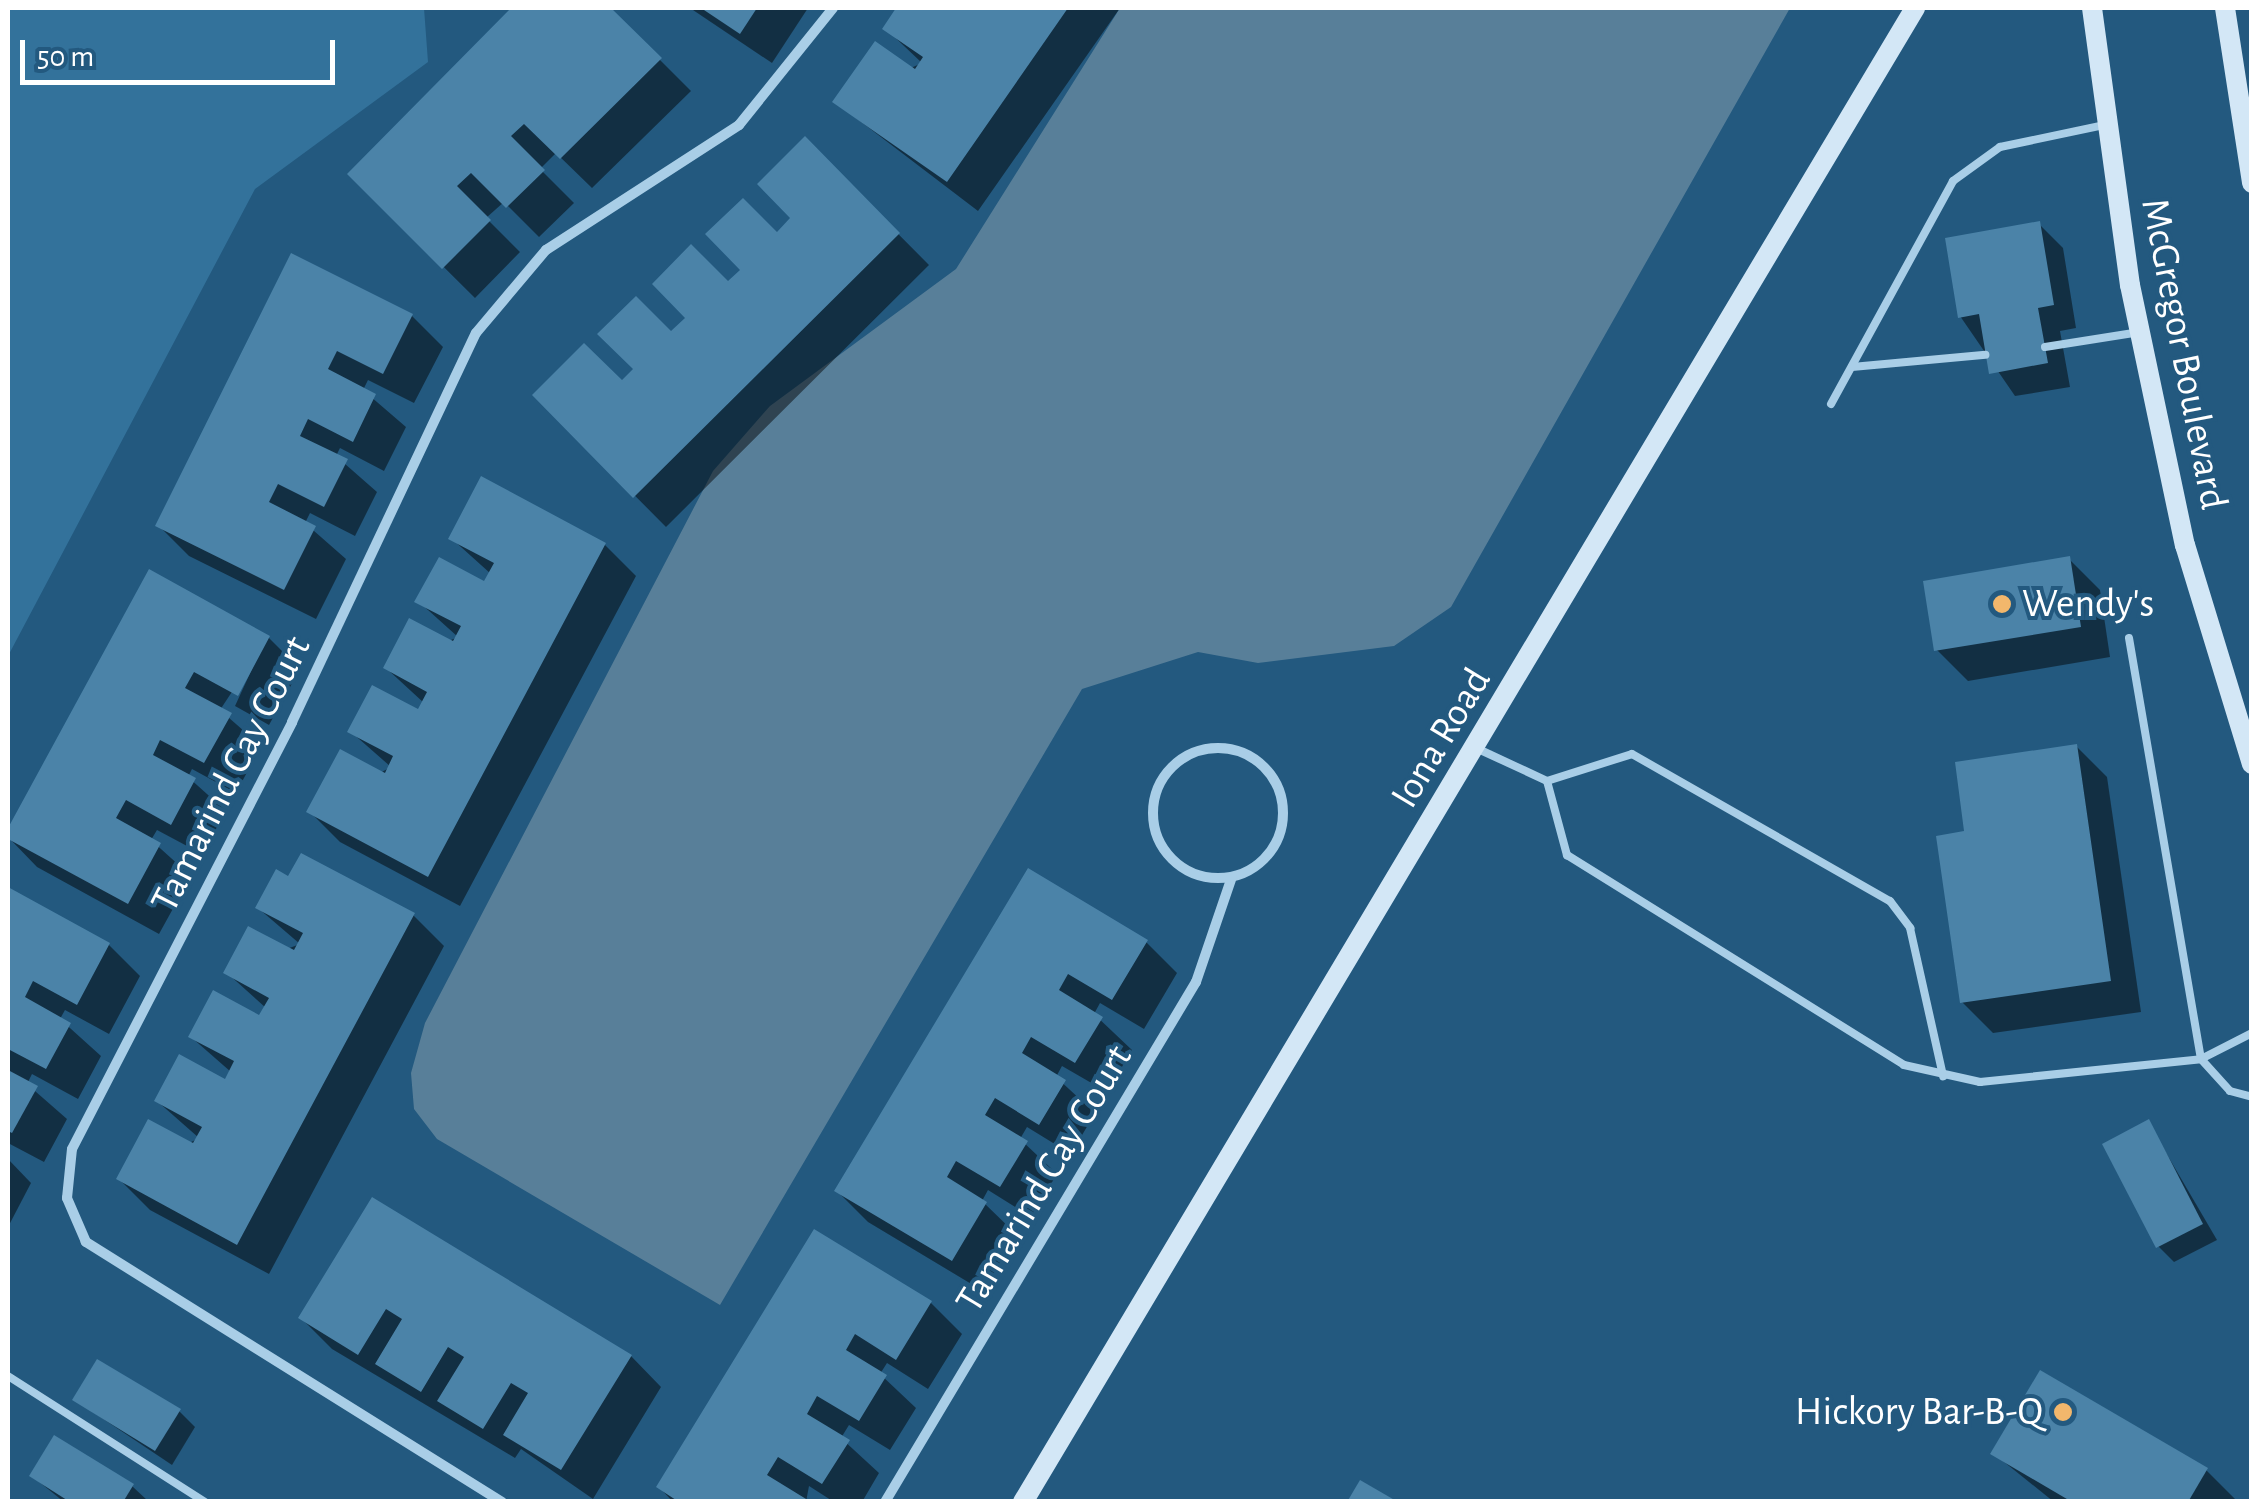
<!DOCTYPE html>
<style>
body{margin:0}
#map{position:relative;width:2259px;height:1509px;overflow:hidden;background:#23597f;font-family:"Alegreya Sans",sans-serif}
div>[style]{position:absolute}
.green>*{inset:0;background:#33729b}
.water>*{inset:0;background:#587f99}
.shadow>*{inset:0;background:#0007}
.building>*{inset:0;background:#4b83a8}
.lane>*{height:8px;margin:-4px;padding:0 4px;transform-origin:4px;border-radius:4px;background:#a9cee7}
.street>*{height:10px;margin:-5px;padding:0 5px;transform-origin:5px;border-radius:5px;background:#a9cee7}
.street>.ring{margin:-5px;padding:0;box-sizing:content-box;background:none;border:10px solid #a9cee7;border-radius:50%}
.secondary>*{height:20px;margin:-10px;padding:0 10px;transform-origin:10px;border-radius:10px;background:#d3e7f6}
.dots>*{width:28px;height:28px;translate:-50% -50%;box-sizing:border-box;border:5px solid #23597f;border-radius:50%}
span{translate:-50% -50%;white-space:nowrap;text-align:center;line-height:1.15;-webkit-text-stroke:8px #23597f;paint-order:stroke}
.street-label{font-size:40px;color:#fff}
.poi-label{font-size:40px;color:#fff}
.left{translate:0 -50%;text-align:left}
.right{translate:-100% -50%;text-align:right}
.frame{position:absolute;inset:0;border:10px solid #fff;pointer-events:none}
.scale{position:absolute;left:20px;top:40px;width:315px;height:45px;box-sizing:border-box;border:5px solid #fff;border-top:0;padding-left:12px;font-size:30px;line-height:35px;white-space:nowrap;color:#fff;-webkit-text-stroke:8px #23597f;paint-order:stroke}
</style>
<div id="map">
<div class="green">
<i style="clip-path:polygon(8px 8px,424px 8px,428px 62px,255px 189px,8px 656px)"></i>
</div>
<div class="water">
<i style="clip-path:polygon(1120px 8px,1790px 8px,1451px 607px,1394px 646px,1258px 663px,1198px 652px,1082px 689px,720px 1305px,437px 1139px,414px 1109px,411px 1073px,425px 1023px,713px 471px,770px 406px,956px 269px)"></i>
</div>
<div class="shadow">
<i style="clip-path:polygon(514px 8px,608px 8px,691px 91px,592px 188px,556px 153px,540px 169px,574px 203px,539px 237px,504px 202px,486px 218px,520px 252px,475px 298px,350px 174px)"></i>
<i style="clip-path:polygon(690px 8px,808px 8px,772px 63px)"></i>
<i style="clip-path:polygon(900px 8px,956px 17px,963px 8px,1120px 8px,978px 211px,835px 102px,922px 63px,885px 28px)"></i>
<i style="clip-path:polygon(805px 140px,929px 265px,666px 527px,535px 395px,622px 384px,728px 284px,794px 218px)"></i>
<i style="clip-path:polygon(2039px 224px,2063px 248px,2076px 328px,2060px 331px,2070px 387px,2015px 396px,1960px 316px)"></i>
<i style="clip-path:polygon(293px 256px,412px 316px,443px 347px,414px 403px,368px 380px,363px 390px,406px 427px,384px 471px,340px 448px,336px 456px,377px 492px,355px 536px,310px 513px,305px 523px,346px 559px,316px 619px,189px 556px,158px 525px)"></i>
<i style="clip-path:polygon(451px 538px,605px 545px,636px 576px,460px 906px,340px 842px,309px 811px,391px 767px,350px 731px,419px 712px,424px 703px,386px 668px,458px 637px,418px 601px,485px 584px,491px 574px)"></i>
<i style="clip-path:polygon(2069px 559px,2100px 590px,2110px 657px,1968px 681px,1937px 650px)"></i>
<i style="clip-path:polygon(150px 573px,269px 638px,300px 669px,269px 725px,235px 706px,263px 645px,220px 710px,261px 746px,236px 793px,192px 769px,188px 777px,226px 811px,202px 854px,157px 830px,151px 840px,191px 876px,159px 934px,37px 867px,8px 837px)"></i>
<i style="clip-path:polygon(2076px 746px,2107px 777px,2141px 1012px,1993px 1033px,1962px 1002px,1967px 833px)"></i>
<i style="clip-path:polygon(1029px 871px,1146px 942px,1177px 973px,1144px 1029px,1100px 1003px,1094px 1014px,1132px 1050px,1107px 1092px,1062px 1066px,1056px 1077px,1095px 1113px,1071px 1154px,1027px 1127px,1020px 1139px,1057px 1174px,1031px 1217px,988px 1190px,982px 1201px,1017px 1235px,983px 1291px,868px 1222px,837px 1191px)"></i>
<i style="clip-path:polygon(8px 890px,109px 945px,140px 976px,109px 1034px,65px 1010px,60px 1019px,101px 1056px,78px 1099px,32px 1074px,27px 1084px,67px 1119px,44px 1162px,8px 1143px)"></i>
<i style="clip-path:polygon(258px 908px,413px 915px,444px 946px,269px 1274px,150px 1210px,119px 1179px,199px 1138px,157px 1101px,226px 1082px,231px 1072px,191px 1037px,260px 1019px,266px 1008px,226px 972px,300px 944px)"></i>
<i style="clip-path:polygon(2148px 1122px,2217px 1240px,2174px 1262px,2158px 1246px)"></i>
<i style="clip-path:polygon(8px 1159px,31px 1183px,8px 1227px)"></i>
<i style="clip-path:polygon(373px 1200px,631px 1356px,661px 1387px,593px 1499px,521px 1449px,515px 1458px,332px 1349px,301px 1318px)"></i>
<i style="clip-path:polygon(815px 1232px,931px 1303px,962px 1334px,928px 1389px,887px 1363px,880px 1374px,916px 1408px,890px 1450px,849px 1425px,841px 1438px,879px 1473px,862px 1502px,834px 1502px,809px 1486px,806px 1502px,673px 1502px,659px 1487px)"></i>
<i style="clip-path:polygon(75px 1400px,179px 1411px,195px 1427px,172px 1465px)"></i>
<i style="clip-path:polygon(1993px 1453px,2206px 1470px,2237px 1501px,2054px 1502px)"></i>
<i style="clip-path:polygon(32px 1476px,132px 1486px,148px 1501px,64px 1502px)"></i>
</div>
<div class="building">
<i style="clip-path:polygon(511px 8px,611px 8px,662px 58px,560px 159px,524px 124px,511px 136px,545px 170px,506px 208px,471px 173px,457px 186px,491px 220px,442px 269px,347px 174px)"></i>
<i style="clip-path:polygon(701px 8px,757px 8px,740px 34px)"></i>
<i style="clip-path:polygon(896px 8px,1068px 8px,947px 182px,832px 102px,875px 41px,915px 69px,923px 57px,882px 29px)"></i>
<i style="clip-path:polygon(805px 136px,900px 233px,633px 498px,532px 395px,584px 343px,622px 380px,633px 369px,597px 334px,636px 296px,671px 331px,685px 318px,652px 284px,691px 244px,728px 281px,740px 270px,705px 234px,743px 198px,777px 232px,790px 218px,757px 184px)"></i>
<i style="clip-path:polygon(2040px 221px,2054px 305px,2038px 308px,2048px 363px,1989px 374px,1979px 314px,1958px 318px,1945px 238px)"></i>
<i style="clip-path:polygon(291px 253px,413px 314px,383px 374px,337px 351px,328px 369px,376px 394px,353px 442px,308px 419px,300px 436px,348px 459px,324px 507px,278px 484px,269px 502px,316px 526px,284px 590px,155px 526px)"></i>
<i style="clip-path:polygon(481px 476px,606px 543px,428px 877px,306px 812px,340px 749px,385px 773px,393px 756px,347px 732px,372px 685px,418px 709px,427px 692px,383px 668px,409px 618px,453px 641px,461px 626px,414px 602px,439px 557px,484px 581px,494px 563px,448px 539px)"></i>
<i style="clip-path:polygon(2070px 556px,2081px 627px,1934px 651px,1923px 581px)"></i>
<i style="clip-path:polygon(149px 569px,270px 636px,238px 696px,194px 672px,185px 688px,232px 713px,204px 763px,160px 740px,153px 755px,196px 778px,171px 825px,126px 800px,116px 818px,161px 843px,128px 904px,8px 839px,8px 828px)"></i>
<i style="clip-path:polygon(2077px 744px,2111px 981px,1960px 1003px,1936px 836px,1964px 831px,1955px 762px)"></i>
<i style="clip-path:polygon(301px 853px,415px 913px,237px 1245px,116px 1179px,148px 1119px,193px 1143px,202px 1127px,154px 1101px,179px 1054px,225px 1079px,234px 1061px,188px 1037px,213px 990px,259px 1015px,269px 998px,223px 973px,248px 926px,294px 950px,303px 933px,255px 908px,276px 869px,288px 876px)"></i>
<i style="clip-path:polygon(1028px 868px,1148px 940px,1112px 1000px,1068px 974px,1059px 990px,1103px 1017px,1075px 1063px,1031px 1037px,1022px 1053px,1066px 1080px,1039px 1125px,995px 1098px,985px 1115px,1028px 1141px,1000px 1187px,956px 1161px,947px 1177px,987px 1202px,952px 1261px,834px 1191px)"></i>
<i style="clip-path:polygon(8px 887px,110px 943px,77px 1005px,33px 981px,25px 997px,71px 1023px,46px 1069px,8px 1049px)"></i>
<i style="clip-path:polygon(8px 1070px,38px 1086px,12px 1133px,8px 1131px)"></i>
<i style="clip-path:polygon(2149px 1119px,2203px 1224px,2156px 1248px,2102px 1144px)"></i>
<i style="clip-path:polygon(372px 1197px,632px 1355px,561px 1470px,503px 1435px,528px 1393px,511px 1383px,483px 1429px,437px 1401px,464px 1357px,448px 1347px,421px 1392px,375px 1364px,402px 1319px,386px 1309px,358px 1355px,298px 1318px)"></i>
<i style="clip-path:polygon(814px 1229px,932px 1301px,896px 1360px,855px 1334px,846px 1350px,887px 1375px,859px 1421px,817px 1396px,807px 1414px,850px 1440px,822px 1484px,778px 1457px,767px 1475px,811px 1502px,679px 1502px,656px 1487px)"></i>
<i style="clip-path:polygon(97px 1359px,181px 1409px,155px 1451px,72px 1400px)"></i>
<i style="clip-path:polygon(2040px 1370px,2208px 1468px,2188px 1502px,2072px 1502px,1990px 1454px)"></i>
<i style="clip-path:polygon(54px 1435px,134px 1484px,123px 1502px,70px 1502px,29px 1476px)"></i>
<i style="clip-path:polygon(1360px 1480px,1398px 1502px,1347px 1502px)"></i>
</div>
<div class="lane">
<i style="left:2045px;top:347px;width:96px;rotate:-9deg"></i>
<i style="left:1852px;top:367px;width:134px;rotate:-5.2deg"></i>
<i style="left:1831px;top:404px;width:254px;rotate:-61.3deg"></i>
<i style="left:1953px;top:181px;width:58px;rotate:-35.9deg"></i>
<i style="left:2000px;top:147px;width:106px;rotate:-11.9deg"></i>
<i style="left:2129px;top:638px;width:427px;rotate:80.3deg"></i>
<i style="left:2201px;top:1059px;width:43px;rotate:47.8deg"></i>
<i style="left:2230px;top:1091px;width:23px;rotate:15deg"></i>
<i style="left:1476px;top:748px;width:78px;rotate:24.9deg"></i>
<i style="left:1547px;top:781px;width:77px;rotate:74.9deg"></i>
<i style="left:1567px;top:855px;width:397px;rotate:31.9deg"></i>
<i style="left:1904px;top:1065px;width:78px;rotate:12.6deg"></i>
<i style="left:1980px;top:1082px;width:222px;rotate:-5.9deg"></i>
<i style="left:2201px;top:1059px;width:57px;rotate:-27deg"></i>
<i style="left:1547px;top:781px;width:89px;rotate:-17.6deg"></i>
<i style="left:1632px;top:754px;width:297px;rotate:29.7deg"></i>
<i style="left:1890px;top:901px;width:34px;rotate:53deg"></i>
<i style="left:1910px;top:928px;width:152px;rotate:77.4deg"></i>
<i style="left:8px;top:1376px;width:234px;rotate:32.6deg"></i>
</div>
<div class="street">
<i class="ring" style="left:1153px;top:748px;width:120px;height:120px"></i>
<i style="left:502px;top:1502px;width:491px;rotate:-148deg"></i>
<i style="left:86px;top:1242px;width:48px;rotate:-113.4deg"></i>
<i style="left:67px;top:1198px;width:49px;rotate:-84.2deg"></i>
<i style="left:72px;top:1149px;width:480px;rotate:-62.7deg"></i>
<i style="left:292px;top:722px;width:430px;rotate:-64.7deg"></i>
<i style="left:476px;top:333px;width:109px;rotate:-49.9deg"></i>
<i style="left:546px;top:250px;width:230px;rotate:-32.9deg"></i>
<i style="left:739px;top:125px;width:150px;rotate:-51.2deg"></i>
<i style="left:885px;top:1502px;width:606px;rotate:-59.12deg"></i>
<i style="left:1196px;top:982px;width:111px;rotate:-71.1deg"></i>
</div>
<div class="secondary">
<i style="left:2092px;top:8px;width:280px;rotate:82.2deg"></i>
<i style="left:2130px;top:285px;width:266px;rotate:78.1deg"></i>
<i style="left:2185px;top:545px;width:229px;rotate:73deg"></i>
<i style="left:2225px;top:8px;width:177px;rotate:81.2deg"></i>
<i style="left:1023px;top:1502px;width:1740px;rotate:-59.16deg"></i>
</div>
<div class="dots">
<i style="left:2002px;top:604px;background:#f2b76c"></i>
<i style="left:2063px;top:1412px;background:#f2b76c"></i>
</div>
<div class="street-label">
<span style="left:2184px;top:354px;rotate:79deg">McGregor Boulevard</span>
<span style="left:1441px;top:738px;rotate:-59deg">Iona Road</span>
<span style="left:231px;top:774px;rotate:-63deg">Tamarind Cay Court</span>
<span style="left:1044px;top:1179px;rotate:-59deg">Tamarind Cay Court</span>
</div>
<div class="poi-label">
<span class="left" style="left:2022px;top:604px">Wendy's</span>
<span class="right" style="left:2043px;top:1412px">Hickory Bar-B-Q</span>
</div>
<div class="frame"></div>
<div class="scale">50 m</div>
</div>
